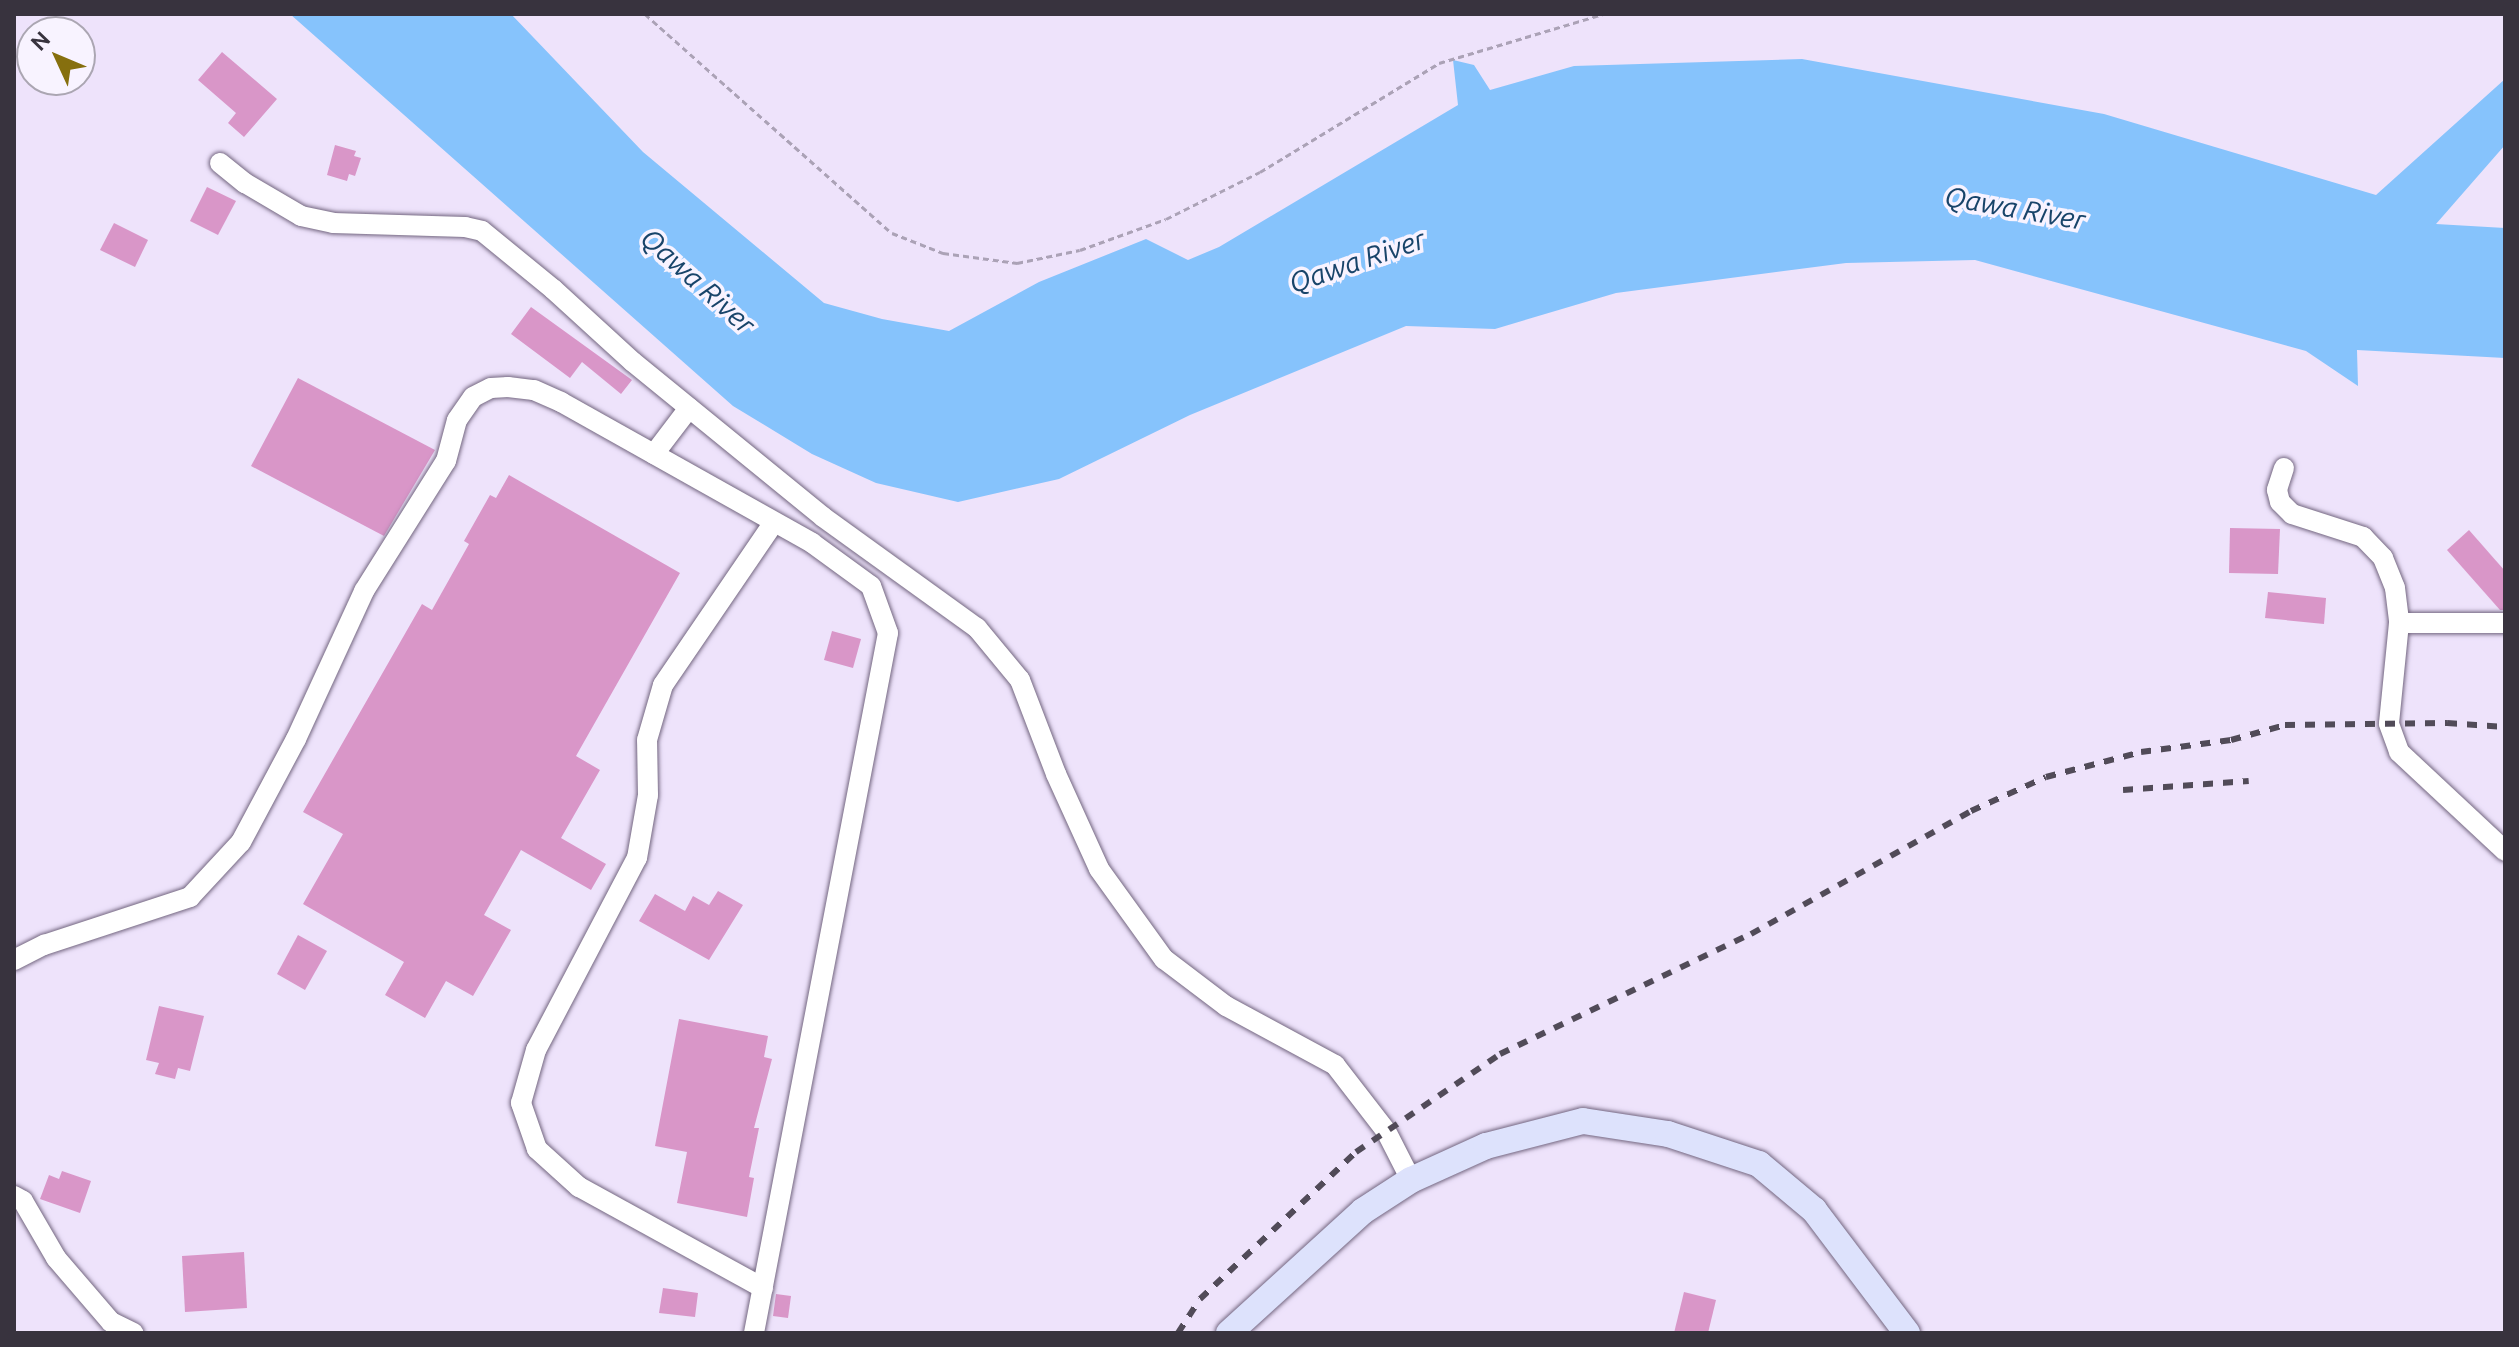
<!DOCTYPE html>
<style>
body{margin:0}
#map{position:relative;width:2519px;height:1347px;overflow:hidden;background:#eee3fb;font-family:Ubuntu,sans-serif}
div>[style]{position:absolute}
.water>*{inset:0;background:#86c3fc}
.building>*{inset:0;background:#d996c8}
.path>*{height:3px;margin-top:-1.5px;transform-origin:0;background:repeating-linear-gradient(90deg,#aba2b6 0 6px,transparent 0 10px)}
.roads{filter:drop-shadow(0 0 2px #736680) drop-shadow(0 0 2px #736680)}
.minor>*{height:20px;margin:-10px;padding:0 10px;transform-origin:10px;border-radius:10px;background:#fff}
.major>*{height:26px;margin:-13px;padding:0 13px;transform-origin:13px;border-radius:13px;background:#dde2fc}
.rail>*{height:6px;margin-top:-3px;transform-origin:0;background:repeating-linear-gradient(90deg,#514b58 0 10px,transparent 0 20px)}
span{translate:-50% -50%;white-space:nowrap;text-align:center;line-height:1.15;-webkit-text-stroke:7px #f8f3ff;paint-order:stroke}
.water-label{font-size:28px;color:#18446a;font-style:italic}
.frame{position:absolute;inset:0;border:16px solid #38333e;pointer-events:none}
.north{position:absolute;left:16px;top:16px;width:80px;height:80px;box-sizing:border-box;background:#f8f3ff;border:2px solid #aba6b2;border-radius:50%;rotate:314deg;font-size:22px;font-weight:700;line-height:32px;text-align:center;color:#38333e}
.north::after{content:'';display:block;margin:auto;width:28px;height:36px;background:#866f0e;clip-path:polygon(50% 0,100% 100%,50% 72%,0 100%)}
</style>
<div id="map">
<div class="water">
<i style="clip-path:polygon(290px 14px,511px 14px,643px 152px,824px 303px,882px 319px,949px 331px,1039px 282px,1146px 239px,1188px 260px,1219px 247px,1458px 105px,1453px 60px,1474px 65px,1490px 90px,1574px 66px,1802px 59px,2104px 114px,2376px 195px,2505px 79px,2505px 145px,2436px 224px,2505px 228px,2505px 358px,2357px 350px,2358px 386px,2306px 351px,1975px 260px,1846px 263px,1616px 293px,1495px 329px,1406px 326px,1190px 415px,1059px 479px,958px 502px,876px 483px,812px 454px,733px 406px)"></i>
</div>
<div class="building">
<i style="clip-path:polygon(222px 52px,277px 99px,244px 137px,228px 123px,236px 113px,198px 80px)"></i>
<i style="clip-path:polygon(335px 145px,356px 151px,354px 156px,361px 158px,355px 176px,349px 174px,347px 181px,327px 175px)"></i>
<i style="clip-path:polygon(207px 187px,236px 201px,218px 235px,190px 221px)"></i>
<i style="clip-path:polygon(114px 223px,148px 240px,135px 267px,100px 250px)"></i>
<i style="clip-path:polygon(531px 307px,632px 380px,621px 394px,582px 362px,570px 378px,511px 334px)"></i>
<i style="clip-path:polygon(298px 378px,435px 450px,384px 536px,251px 466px)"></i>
<i style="clip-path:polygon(509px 475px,680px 573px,576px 756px,600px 770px,561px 838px,606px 864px,591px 890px,521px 850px,484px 915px,511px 930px,473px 996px,446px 981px,425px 1018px,385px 995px,404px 962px,303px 904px,343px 834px,303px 812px,422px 604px,432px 610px,469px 544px,464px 541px,490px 495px,496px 498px)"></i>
<i style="clip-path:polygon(2230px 528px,2280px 529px,2278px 574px,2229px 573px)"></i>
<i style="clip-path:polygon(2469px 530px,2505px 571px,2505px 610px,2500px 610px,2447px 550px)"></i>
<i style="clip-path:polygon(2268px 592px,2326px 598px,2324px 624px,2265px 618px)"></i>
<i style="clip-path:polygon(832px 631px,861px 639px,853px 668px,824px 660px)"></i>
<i style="clip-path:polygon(718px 891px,743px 905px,709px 960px,639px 921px,655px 894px,685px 911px,693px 896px,709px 905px)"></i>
<i style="clip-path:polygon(298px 935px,327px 951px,305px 990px,277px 974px)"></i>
<i style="clip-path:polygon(159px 1006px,204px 1016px,190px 1071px,178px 1068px,175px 1079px,155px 1074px,159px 1063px,146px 1060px)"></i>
<i style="clip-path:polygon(679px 1019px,768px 1036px,764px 1057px,772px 1059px,754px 1128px,759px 1128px,749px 1177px,754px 1178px,747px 1217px,677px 1203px,687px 1152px,655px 1146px)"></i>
<i style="clip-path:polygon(62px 1171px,91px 1181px,80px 1213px,40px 1199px,49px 1175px,59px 1179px)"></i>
<i style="clip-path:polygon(244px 1252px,247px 1308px,185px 1312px,182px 1256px)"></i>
<i style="clip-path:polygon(663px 1288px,698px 1293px,695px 1317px,659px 1313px)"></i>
<i style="clip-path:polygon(1684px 1292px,1716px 1300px,1708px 1333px,1674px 1333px)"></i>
<i style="clip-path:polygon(776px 1294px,791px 1296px,788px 1318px,773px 1316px)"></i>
</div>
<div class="path">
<i style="left:645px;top:14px;width:330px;rotate:41.6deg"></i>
<i style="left:892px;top:233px;width:55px;rotate:21.4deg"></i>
<i style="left:943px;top:253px;width:75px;rotate:7.7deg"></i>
<i style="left:1017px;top:263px;width:64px;rotate:-11.7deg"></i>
<i style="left:1080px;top:250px;width:91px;rotate:-19.8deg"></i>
<i style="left:1166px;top:219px;width:105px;rotate:-26.6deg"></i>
<i style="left:1260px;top:172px;width:210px;rotate:-31.3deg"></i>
<i style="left:1439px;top:63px;width:171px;rotate:-16.6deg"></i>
</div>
<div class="roads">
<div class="minor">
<i style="left:220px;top:163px;width:32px;rotate:39deg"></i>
<i style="left:245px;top:183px;width:65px;rotate:30.5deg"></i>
<i style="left:301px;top:216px;width:33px;rotate:12deg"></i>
<i style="left:333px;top:223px;width:132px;rotate:1.7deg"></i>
<i style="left:465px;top:227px;width:17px;rotate:13deg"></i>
<i style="left:482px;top:231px;width:92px;rotate:39.2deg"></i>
<i style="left:553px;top:289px;width:108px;rotate:42.4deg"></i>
<i style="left:633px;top:362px;width:245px;rotate:39.2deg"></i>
<i style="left:823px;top:517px;width:190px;rotate:35.8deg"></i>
<i style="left:977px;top:628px;width:67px;rotate:50.4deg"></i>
<i style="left:1020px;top:680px;width:101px;rotate:69deg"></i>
<i style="left:1056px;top:774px;width:104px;rotate:65.6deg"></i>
<i style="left:1099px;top:869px;width:111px;rotate:54.2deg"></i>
<i style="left:1164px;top:959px;width:78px;rotate:37.2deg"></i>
<i style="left:1226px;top:1006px;width:124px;rotate:28.4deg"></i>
<i style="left:1335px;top:1065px;width:83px;rotate:52.3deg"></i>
<i style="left:1386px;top:1131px;width:55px;rotate:63deg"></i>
<i style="left:654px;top:454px;width:58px;rotate:-52.7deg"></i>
<i style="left:2284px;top:468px;width:23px;rotate:108deg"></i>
<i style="left:2277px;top:490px;width:12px;rotate:76deg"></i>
<i style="left:2280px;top:502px;width:17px;rotate:45deg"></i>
<i style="left:2292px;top:514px;width:75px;rotate:17.9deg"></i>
<i style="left:2363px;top:537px;width:29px;rotate:46deg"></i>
<i style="left:2383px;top:558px;width:32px;rotate:68deg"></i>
<i style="left:2395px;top:588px;width:35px;rotate:83deg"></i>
<i style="left:2399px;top:623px;width:101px;rotate:95.7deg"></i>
<i style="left:2389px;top:724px;width:30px;rotate:70deg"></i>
<i style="left:2399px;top:752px;width:145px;rotate:43deg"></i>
<i style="left:2399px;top:623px;width:106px"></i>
<i style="left:14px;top:960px;width:34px;rotate:-27deg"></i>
<i style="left:44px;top:945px;width:154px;rotate:-18.2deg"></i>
<i style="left:190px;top:897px;width:75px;rotate:-47.2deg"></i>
<i style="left:241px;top:842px;width:117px;rotate:-61.9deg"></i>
<i style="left:296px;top:739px;width:163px;rotate:-65.3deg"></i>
<i style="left:364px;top:591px;width:154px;rotate:-57.8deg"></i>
<i style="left:446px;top:461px;width:42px;rotate:-75deg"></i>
<i style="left:457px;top:420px;width:28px;rotate:-55deg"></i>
<i style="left:473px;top:397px;width:20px;rotate:-27deg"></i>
<i style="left:491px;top:388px;width:17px;rotate:-3deg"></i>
<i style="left:508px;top:387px;width:26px;rotate:7deg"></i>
<i style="left:534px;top:390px;width:30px;rotate:24deg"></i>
<i style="left:561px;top:402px;width:288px;rotate:29.3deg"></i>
<i style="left:812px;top:543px;width:73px;rotate:36.1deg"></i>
<i style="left:871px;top:586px;width:50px;rotate:70.1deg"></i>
<i style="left:888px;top:633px;width:713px;rotate:100.84deg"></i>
<i style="left:14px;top:1196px;width:10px;rotate:29deg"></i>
<i style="left:23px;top:1201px;width:66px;rotate:59.9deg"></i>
<i style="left:56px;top:1258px;width:84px;rotate:49.3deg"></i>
<i style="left:111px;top:1322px;width:25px;rotate:26deg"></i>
<i style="left:763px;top:1288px;width:210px;rotate:-151.2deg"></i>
<i style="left:579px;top:1187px;width:57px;rotate:-137.9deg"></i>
<i style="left:537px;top:1149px;width:49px;rotate:-109.2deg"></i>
<i style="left:521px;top:1103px;width:55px;rotate:-74.2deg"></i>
<i style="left:536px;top:1050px;width:217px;rotate:-62.3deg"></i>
<i style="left:637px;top:858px;width:64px;rotate:-80.1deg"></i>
<i style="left:648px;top:795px;width:55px;rotate:-91deg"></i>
<i style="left:647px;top:740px;width:57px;rotate:-73.8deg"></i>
<i style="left:663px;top:685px;width:197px;rotate:-55.7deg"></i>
</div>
<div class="major">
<i style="left:1229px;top:1333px;width:181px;rotate:-42.3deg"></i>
<i style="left:1363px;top:1211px;width:57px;rotate:-32.9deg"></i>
<i style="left:1411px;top:1180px;width:82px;rotate:-24.4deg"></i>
<i style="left:1486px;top:1146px;width:100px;rotate:-14.5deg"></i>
<i style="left:1583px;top:1121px;width:86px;rotate:8.7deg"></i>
<i style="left:1668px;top:1134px;width:96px;rotate:18.2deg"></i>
<i style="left:1759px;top:1164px;width:72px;rotate:39.9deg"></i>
<i style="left:1814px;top:1210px;width:154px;rotate:52.9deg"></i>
</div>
</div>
<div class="rail">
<i style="left:2123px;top:790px;width:126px;rotate:-4.1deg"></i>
<i style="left:1178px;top:1333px;width:40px;rotate:-57.1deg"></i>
<i style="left:1200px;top:1299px;width:214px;rotate:-43.3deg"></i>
<i style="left:1356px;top:1152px;width:174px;rotate:-34.2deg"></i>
<i style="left:1500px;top:1054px;width:278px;rotate:-25.6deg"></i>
<i style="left:1751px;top:934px;width:252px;rotate:-29.2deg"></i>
<i style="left:1971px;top:811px;width:82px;rotate:-24.4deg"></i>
<i style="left:2046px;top:777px;width:98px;rotate:-14.7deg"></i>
<i style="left:2141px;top:752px;width:91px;rotate:-7.6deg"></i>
<i style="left:2231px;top:740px;width:56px;rotate:-15.5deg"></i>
<i style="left:2285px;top:725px;width:162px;rotate:-0.7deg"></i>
<i style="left:2447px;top:723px;width:58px;rotate:3.9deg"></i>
</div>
<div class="water-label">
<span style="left:2015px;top:208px;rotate:10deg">Qawa River</span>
<span style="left:1357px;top:261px;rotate:-19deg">Qawa River</span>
<span style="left:698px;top:281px;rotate:42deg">Qawa River</span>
</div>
<div class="frame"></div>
<div class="north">N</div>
</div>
